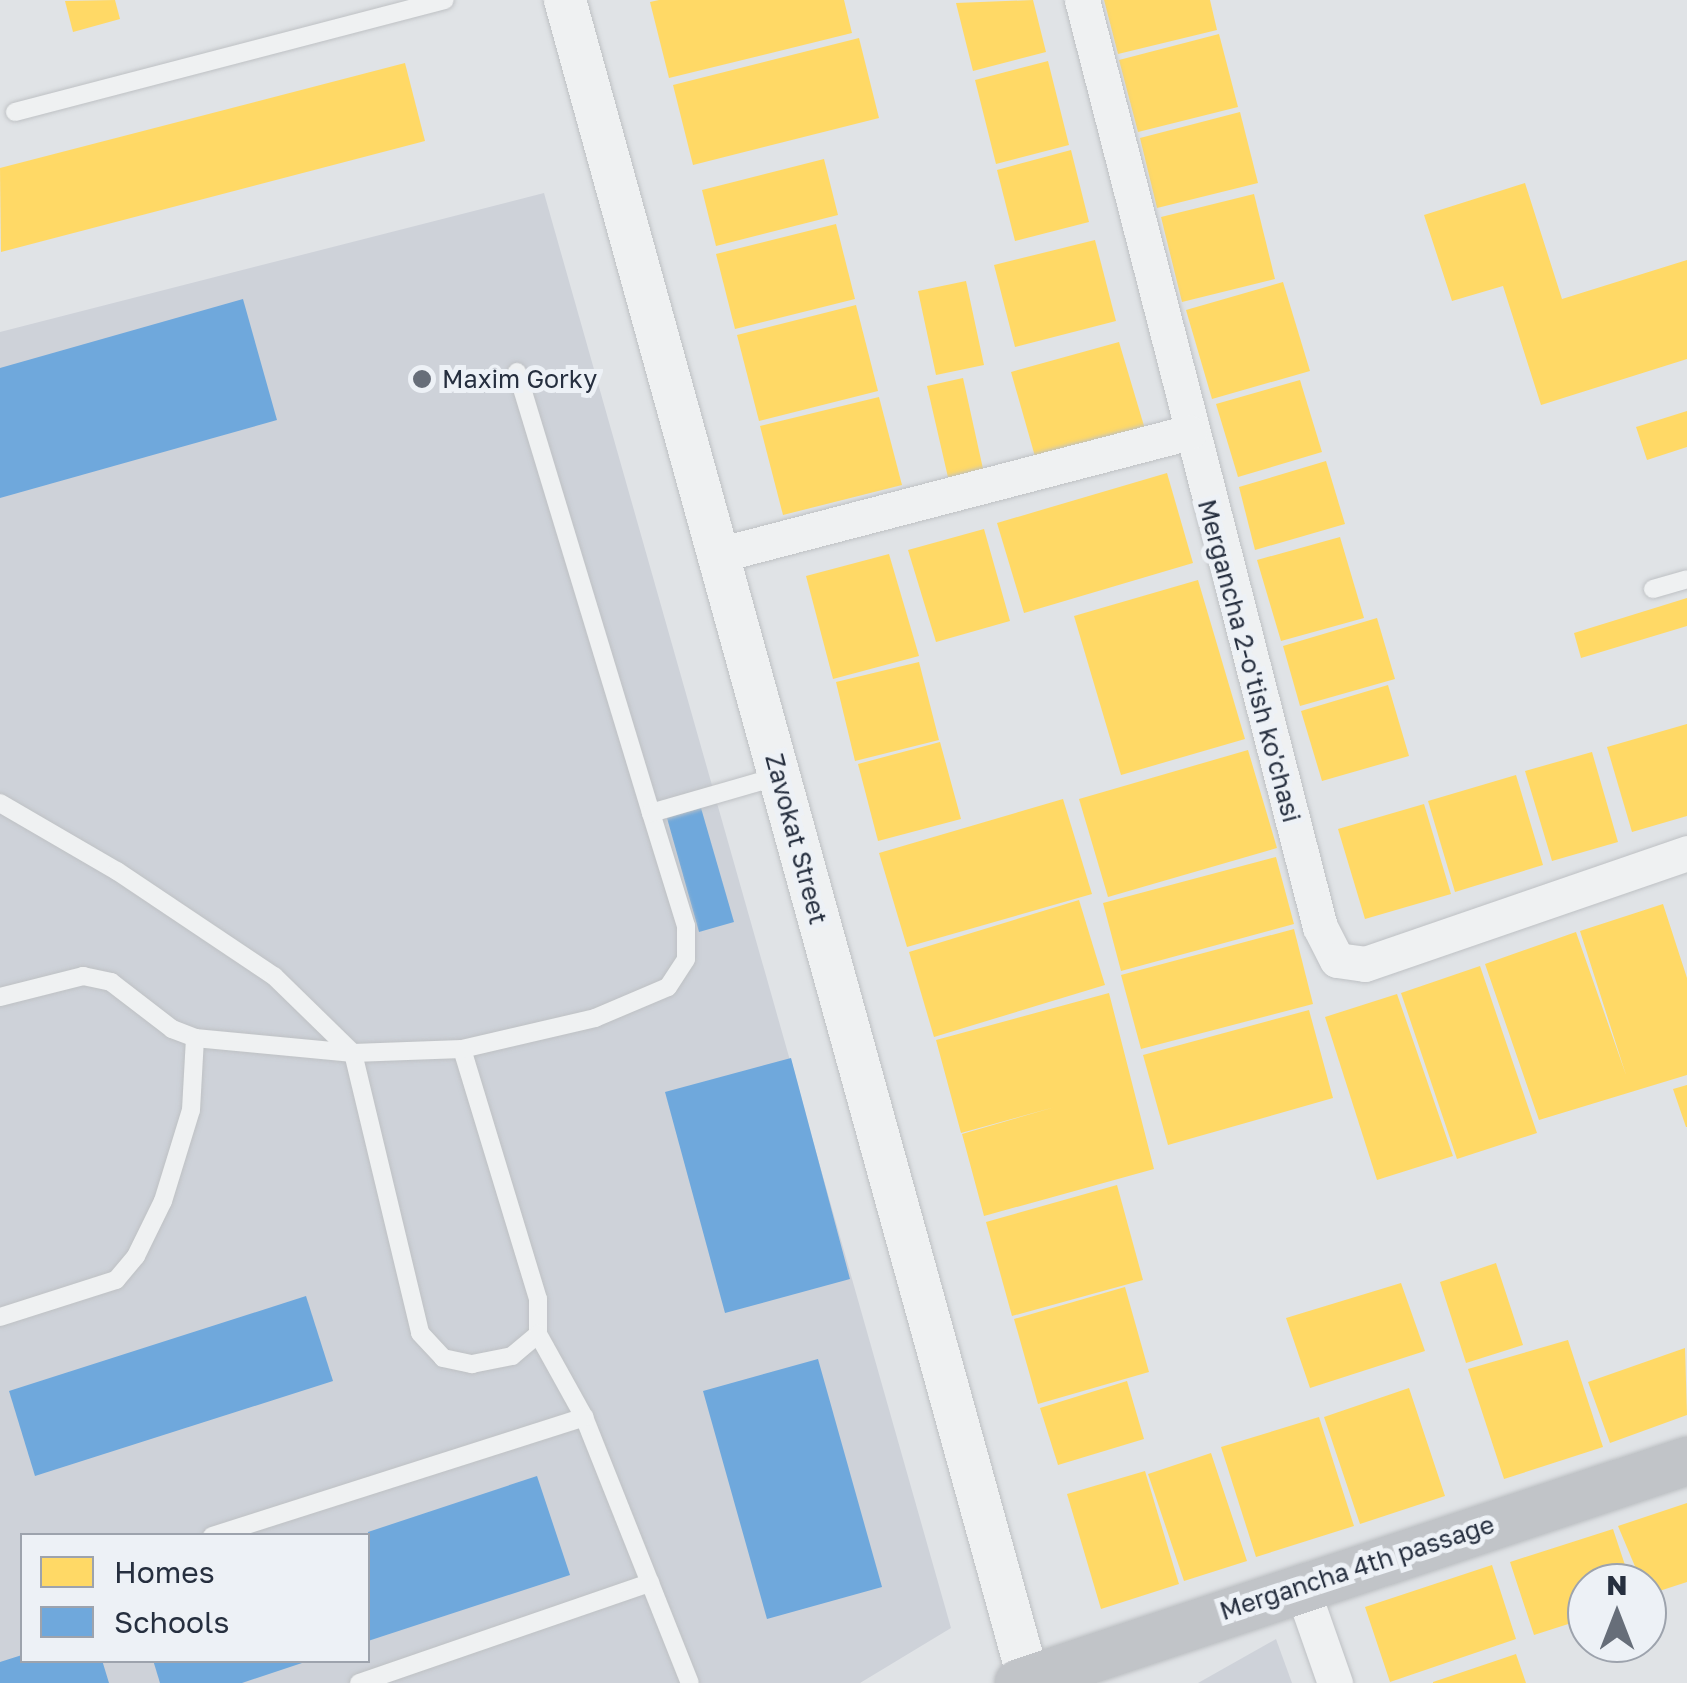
<!DOCTYPE html>
<style>
body{margin:0}
#map{position:relative;width:1687px;height:1683px;overflow:hidden;background:#e0e3e6;font-family:"Golos Text",sans-serif}
div>[style]{position:absolute}
.built>*{inset:0;background:#ced2d9}
.homes>*{inset:0;background:#ffd966}
.schools>*{inset:0;background:#6fa8dc}
.roads{filter:drop-shadow(0 0 2px #bec1c4) drop-shadow(0 0 2px #bec1c4)}
.service>*{height:18px;margin:-9px;padding:0 9px;transform-origin:9px;border-radius:9px;background:#eff1f2}
.minor>*{height:35px;margin:-17.5px;padding:0 17.5px;transform-origin:17.5px;border-radius:17.5px;background:#eff1f2}
.tertiary>*{height:42px;margin:-21px;padding:0 21px;transform-origin:21px;border-radius:21px;background:#eff1f2}
.secondary>*{height:48px;margin:-24px;padding:0 24px;transform-origin:24px;border-radius:24px;background:#c1c4c8}
.dots>*{width:28px;height:28px;translate:-50% -50%;box-sizing:border-box;border:5px solid #edf1f6;border-radius:50%}
span{translate:-50% -50%;white-space:nowrap;text-align:center;line-height:1.15;-webkit-text-stroke:10px #edf1f6;paint-order:stroke}
.poi-label{font-size:25px;color:#262f3f}
.left{translate:0 -50%;text-align:left}
.street-label{font-size:25px;color:#262f3f}
.legend{position:absolute;left:20px;top:1533px;width:350px;height:130px;box-sizing:border-box;background:#edf1f6;border:2px solid #9da3ad;margin:0;padding:12px 18px;list-style:none;font-size:30px;color:#262f3f}
.legend li{display:flex;align-items:center;gap:20px;height:50px}
.legend b{width:50px;border:2px solid #9da3ad}
.north{position:absolute;left:1567px;top:1563px;width:100px;height:100px;box-sizing:border-box;background:#edf1f6;border:2px solid #9da3ad;border-radius:50%;rotate:0deg;font-size:28px;font-weight:700;line-height:40px;text-align:center;color:#262f3f}
.north::after{content:'';display:block;margin:auto;width:35px;height:45px;background:#676e79;clip-path:polygon(50% 0,100% 100%,50% 72%,0 100%)}
</style>
<div id="map">
<div class="built">
<i style="clip-path:polygon(evenodd,544px 193px,951px 1628px,860px 1683px,0 1683px,0 332px,544px 193px,22px 1536px,368px 1536px,368px 1660px,22px 1660px,22px 1536px)"></i>
<i style="clip-path:polygon(1276px 1639px,1292px 1683px,1198px 1683px)"></i>
</div>
<div class="homes">
<i style="clip-path:polygon(115px 0,120px 19px,73px 32px,65px 1px)"></i>
<i style="clip-path:polygon(659px 0,844px 0,852px 33px,669px 78px,650px 2px)"></i>
<i style="clip-path:polygon(1033px 0,1046px 52px,973px 71px,956px 3px)"></i>
<i style="clip-path:polygon(1104px 0,1210px 0,1217px 30px,1118px 54px)"></i>
<i style="clip-path:polygon(1219px 34px,1238px 107px,1138px 132px,1119px 60px)"></i>
<i style="clip-path:polygon(859px 38px,879px 118px,693px 165px,673px 85px)"></i>
<i style="clip-path:polygon(1048px 61px,1069px 145px,996px 164px,975px 80px)"></i>
<i style="clip-path:polygon(405px 63px,425px 141px,1px 252px,0 168px)"></i>
<i style="clip-path:polygon(1240px 112px,1258px 183px,1157px 208px,1140px 138px)"></i>
<i style="clip-path:polygon(1071px 150px,1089px 222px,1015px 241px,997px 170px)"></i>
<i style="clip-path:polygon(824px 159px,838px 215px,716px 246px,702px 190px)"></i>
<i style="clip-path:polygon(1525px 183px,1562px 299px,1687px 260px,1687px 359px,1541px 405px,1503px 286px,1452px 301px,1424px 215px)"></i>
<i style="clip-path:polygon(1254px 194px,1275px 279px,1182px 302px,1161px 217px)"></i>
<i style="clip-path:polygon(836px 224px,855px 299px,735px 329px,716px 254px)"></i>
<i style="clip-path:polygon(1095px 240px,1116px 321px,1015px 347px,994px 265px)"></i>
<i style="clip-path:polygon(966px 281px,984px 365px,936px 375px,918px 291px)"></i>
<i style="clip-path:polygon(1283px 282px,1310px 371px,1212px 399px,1186px 310px)"></i>
<i style="clip-path:polygon(856px 305px,878px 391px,759px 421px,737px 335px)"></i>
<i style="clip-path:polygon(1119px 342px,1147px 436px,1038px 467px,1011px 372px)"></i>
<i style="clip-path:polygon(963px 378px,985px 478px,950px 486px,927px 386px)"></i>
<i style="clip-path:polygon(1300px 380px,1322px 452px,1238px 477px,1216px 404px)"></i>
<i style="clip-path:polygon(879px 397px,902px 485px,783px 515px,760px 426px)"></i>
<i style="clip-path:polygon(1687px 411px,1687px 447px,1647px 460px,1636px 427px)"></i>
<i style="clip-path:polygon(1326px 461px,1345px 524px,1255px 550px,1239px 487px)"></i>
<i style="clip-path:polygon(1167px 473px,1193px 563px,1024px 613px,997px 523px)"></i>
<i style="clip-path:polygon(984px 529px,1010px 621px,936px 642px,908px 550px)"></i>
<i style="clip-path:polygon(1340px 537px,1364px 618px,1281px 641px,1257px 560px)"></i>
<i style="clip-path:polygon(889px 554px,919px 656px,833px 679px,806px 576px)"></i>
<i style="clip-path:polygon(1198px 580px,1245px 739px,1121px 775px,1074px 616px)"></i>
<i style="clip-path:polygon(1687px 598px,1687px 626px,1581px 658px,1574px 633px)"></i>
<i style="clip-path:polygon(1377px 618px,1395px 679px,1300px 706px,1283px 646px)"></i>
<i style="clip-path:polygon(919px 662px,939px 740px,855px 761px,836px 682px)"></i>
<i style="clip-path:polygon(1388px 685px,1409px 756px,1322px 781px,1301px 711px)"></i>
<i style="clip-path:polygon(1687px 724px,1687px 816px,1632px 832px,1607px 747px)"></i>
<i style="clip-path:polygon(940px 742px,961px 819px,878px 841px,858px 764px)"></i>
<i style="clip-path:polygon(1248px 750px,1277px 848px,1108px 897px,1079px 799px)"></i>
<i style="clip-path:polygon(1592px 752px,1618px 842px,1552px 861px,1525px 771px)"></i>
<i style="clip-path:polygon(1516px 775px,1543px 865px,1455px 892px,1428px 801px)"></i>
<i style="clip-path:polygon(1063px 799px,1092px 894px,907px 947px,879px 853px)"></i>
<i style="clip-path:polygon(1424px 804px,1451px 894px,1365px 919px,1338px 829px)"></i>
<i style="clip-path:polygon(1276px 857px,1294px 924px,1121px 971px,1103px 903px)"></i>
<i style="clip-path:polygon(1079px 900px,1105px 985px,934px 1037px,909px 952px)"></i>
<i style="clip-path:polygon(1663px 904px,1687px 978px,1687px 1075px,1539px 1120px,1485px 964px,1576px 932px,1626px 1075px,1580px 931px)"></i>
<i style="clip-path:polygon(1294px 929px,1313px 1004px,1141px 1049px,1121px 975px)"></i>
<i style="clip-path:polygon(1480px 966px,1537px 1133px,1457px 1159px,1401px 993px)"></i>
<i style="clip-path:polygon(1109px 993px,1154px 1169px,984px 1216px,962px 1134px,1055px 1107px,961px 1133px,936px 1040px)"></i>
<i style="clip-path:polygon(1397px 994px,1453px 1156px,1377px 1180px,1325px 1017px)"></i>
<i style="clip-path:polygon(1309px 1010px,1333px 1098px,1168px 1145px,1143px 1055px)"></i>
<i style="clip-path:polygon(1687px 1085px,1687px 1127px,1686px 1127px,1673px 1089px)"></i>
<i style="clip-path:polygon(1117px 1185px,1143px 1280px,1012px 1316px,986px 1222px)"></i>
<i style="clip-path:polygon(1496px 1263px,1523px 1345px,1466px 1363px,1440px 1282px)"></i>
<i style="clip-path:polygon(1401px 1283px,1425px 1351px,1310px 1388px,1286px 1318px)"></i>
<i style="clip-path:polygon(1125px 1287px,1149px 1372px,1038px 1404px,1014px 1319px)"></i>
<i style="clip-path:polygon(1568px 1340px,1603px 1447px,1504px 1479px,1468px 1369px)"></i>
<i style="clip-path:polygon(1685px 1348px,1687px 1415px,1610px 1443px,1588px 1382px)"></i>
<i style="clip-path:polygon(1127px 1381px,1144px 1439px,1058px 1465px,1040px 1408px)"></i>
<i style="clip-path:polygon(1409px 1388px,1445px 1496px,1360px 1524px,1324px 1417px)"></i>
<i style="clip-path:polygon(1319px 1417px,1354px 1526px,1256px 1557px,1221px 1447px)"></i>
<i style="clip-path:polygon(1211px 1453px,1247px 1561px,1184px 1581px,1148px 1474px)"></i>
<i style="clip-path:polygon(1145px 1471px,1179px 1584px,1101px 1609px,1067px 1494px)"></i>
<i style="clip-path:polygon(1687px 1503px,1687px 1582px,1647px 1595px,1618px 1526px)"></i>
<i style="clip-path:polygon(1613px 1529px,1631px 1583px,1587px 1583px,1587px 1618px,1534px 1635px,1510px 1562px)"></i>
<i style="clip-path:polygon(1492px 1565px,1516px 1639px,1390px 1682px,1365px 1607px)"></i>
<i style="clip-path:polygon(1516px 1654px,1526px 1683px,1433px 1683px,1433px 1682px)"></i>
</div>
<div class="schools">
<i style="clip-path:polygon(243px 299px,277px 420px,0 498px,0 368px)"></i>
<i style="clip-path:polygon(701px 808px,734px 922px,699px 932px,667px 818px)"></i>
<i style="clip-path:polygon(791px 1058px,850px 1279px,725px 1313px,665px 1092px)"></i>
<i style="clip-path:polygon(306px 1296px,333px 1381px,35px 1476px,9px 1391px)"></i>
<i style="clip-path:polygon(818px 1359px,882px 1587px,767px 1619px,703px 1391px)"></i>
<i style="clip-path:polygon(537px 1476px,570px 1575px,368px 1641px,368px 1532px)"></i>
<i style="clip-path:polygon(22px 1655px,22px 1660px,102px 1660px,109px 1683px,0 1683px,0 1662px)"></i>
<i style="clip-path:polygon(153px 1660px,308px 1660px,308px 1661px,242px 1683px,160px 1683px)"></i>
</div>
<div class="roads">
<div class="service">
<i style="left:15px;top:112px;width:444px;rotate:-14.6deg"></i>
<i style="left:517px;top:372px;width:461px;rotate:73.1deg"></i>
<i style="left:1653px;top:589px;width:35px;rotate:-16deg"></i>
<i style="left:0;top:803px;width:135px;rotate:30.2deg"></i>
<i style="left:117px;top:871px;width:189px;rotate:33.8deg"></i>
<i style="left:274px;top:976px;width:110px;rotate:44.3deg"></i>
<i style="left:353px;top:1053px;width:288px;rotate:76.5deg"></i>
<i style="left:420px;top:1333px;width:34px;rotate:47deg"></i>
<i style="left:443px;top:1358px;width:30px;rotate:12deg"></i>
<i style="left:472px;top:1364px;width:41px;rotate:-11.3deg"></i>
<i style="left:512px;top:1356px;width:34px;rotate:-40deg"></i>
<i style="left:538px;top:1334px;width:35px;rotate:-90deg"></i>
<i style="left:538px;top:1299px;width:261px;rotate:-106.9deg"></i>
<i style="left:0;top:997px;width:86px;rotate:-14.2deg"></i>
<i style="left:83px;top:976px;width:29px;rotate:12deg"></i>
<i style="left:111px;top:982px;width:77px;rotate:37.6deg"></i>
<i style="left:172px;top:1029px;width:25px;rotate:21deg"></i>
<i style="left:195px;top:1038px;width:159px;rotate:5.4deg"></i>
<i style="left:353px;top:1053px;width:109px;rotate:-2.1deg"></i>
<i style="left:462px;top:1049px;width:137px;rotate:-13.1deg"></i>
<i style="left:595px;top:1018px;width:79px;rotate:-23deg"></i>
<i style="left:668px;top:987px;width:33px;rotate:-57deg"></i>
<i style="left:686px;top:959px;width:33px;rotate:-90deg"></i>
<i style="left:686px;top:926px;width:118px;rotate:-107.2deg"></i>
<i style="left:651px;top:813px;width:133px;rotate:-16.1deg"></i>
<i style="left:0;top:1317px;width:122px;rotate:-17.7deg"></i>
<i style="left:116px;top:1280px;width:31px;rotate:-50deg"></i>
<i style="left:136px;top:1256px;width:61px;rotate:-63.9deg"></i>
<i style="left:163px;top:1201px;width:95px;rotate:-72.9deg"></i>
<i style="left:191px;top:1110px;width:72px;rotate:-86.8deg"></i>
<i style="left:538px;top:1334px;width:95px;rotate:61deg"></i>
<i style="left:584px;top:1417px;width:286px;rotate:68.3deg"></i>
<i style="left:212px;top:1536px;width:391px;rotate:-17.7deg"></i>
<i style="left:359px;top:1683px;width:308px;rotate:-19deg"></i>
</div>
<div class="minor">
<i style="left:1082px;top:0;width:957px;rotate:75.6deg"></i>
<i style="left:1320px;top:927px;width:37px;rotate:63deg"></i>
<i style="left:1337px;top:960px;width:28px;rotate:8deg"></i>
<i style="left:1365px;top:964px;width:341px;rotate:-19deg"></i>
<i style="left:718px;top:555px;width:487px;rotate:-14.6deg"></i>
<i style="left:1301px;top:1586px;width:103px;rotate:70.7deg"></i>
</div>
<div class="tertiary">
<i style="left:565px;top:0;width:1741px;rotate:74.57deg"></i>
</div>
<div class="secondary">
<i style="left:1019px;top:1683px;width:704px;rotate:-18.38deg"></i>
</div>
</div>
<div class="dots">
<i style="left:422px;top:379px;background:#676e79"></i>
</div>
<div class="poi-label">
<span class="left" style="left:442px;top:379px">Maxim Gorky</span>
</div>
<div class="street-label">
<span style="left:1249px;top:661px;rotate:75deg">Mergancha 2-o'tish ko'chasi</span>
<span style="left:796px;top:839px;rotate:75deg">Zavokat Street</span>
<span style="left:1357px;top:1568px;rotate:-18deg">Mergancha 4th passage</span>
</div>
<ul class="legend">
<li><b style="height:28px;background:#ffd966"></b>Homes</li>
<li><b style="height:28px;background:#6fa8dc"></b>Schools</li>
</ul>
<div class="north">N</div>
</div>
